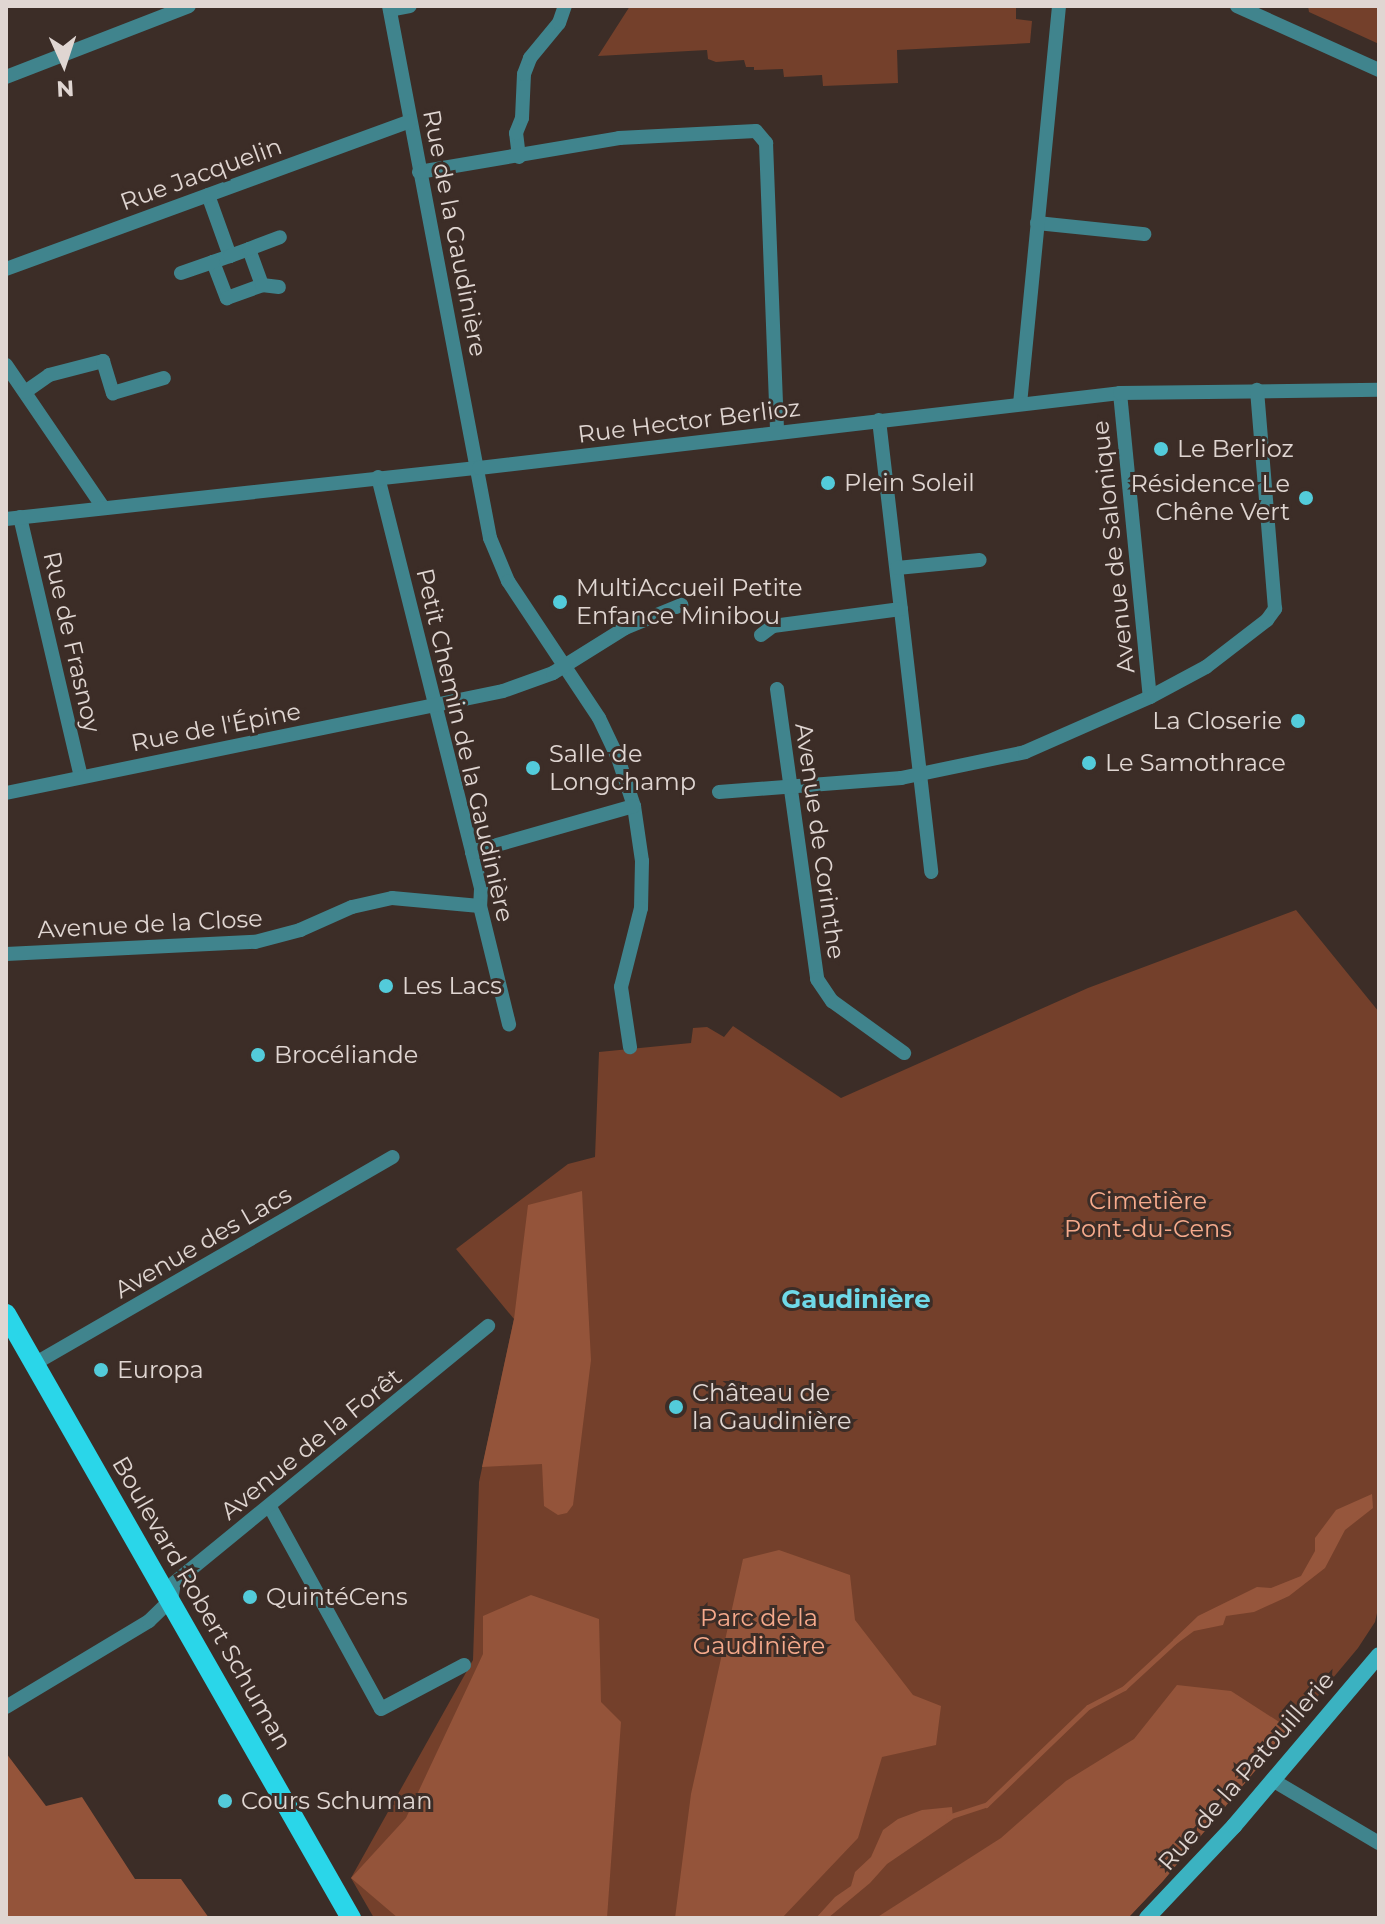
<!DOCTYPE html>
<meta charset="utf-8">
<style>
body{margin:0}
#map{position:relative;width:1385px;height:1924px;overflow:hidden;background:#3c2d27;font-family:Montserrat,sans-serif}
div>[style]{position:absolute}
.green>*{inset:0;background:#74402b}
.forest>*{inset:0;background:#94543a}
.water>*{inset:0;background:#96563c}
.stream>*{height:5px;margin:-2.5px;padding:0 2.5px;transform-origin:2.5px;border-radius:2.5px;background:#96563c}
.street>*{height:14px;margin:-7px;padding:0 7px;transform-origin:7px;border-radius:7px;background:#40848d}
.secondary>*{height:16px;margin:-8px;padding:0 8px;transform-origin:8px;border-radius:8px;background:#3bb2c1}
.primary>*{height:20px;margin:-10px;padding:0 10px;transform-origin:10px;border-radius:10px;background:#2ad6e9}
.dots>*{width:22px;height:22px;translate:-50% -50%;box-sizing:border-box;border:4px solid #3c2d27;border-radius:50%}
span{translate:-50% -50%;white-space:nowrap;text-align:center;line-height:1.15;-webkit-text-stroke:6px #3c2d27;paint-order:stroke}
.street-label{font-size:24px;color:#e0d6d2}
.poi-label{font-size:24px;color:#e0d6d2}
.left{translate:0 -50%;text-align:left}
.right{translate:-100% -50%;text-align:right}
.park-label{font-size:24px;color:#f6aa8c}
.neighbourhood-label{font-size:26px;color:#6fd9e8;font-weight:700}
.frame{position:absolute;inset:0;border:8px solid #e0d6d2;pointer-events:none}
.north{position:absolute;left:24px;top:24px;width:80px;height:80px;-webkit-text-stroke:6px #3c2d27;paint-order:stroke;rotate:177deg;font-size:22px;font-weight:700;line-height:32px;text-align:center;color:#e0d6d2}
.north::after{content:'';display:block;margin:auto;width:28px;height:36px;background:#e0d6d2;clip-path:polygon(50% 0,100% 100%,50% 72%,0 100%)}
</style>
<div id="map">
<div class="green">
<i style="clip-path:polygon(630px 6px,1016px 6px,1016px 19px,1032px 21px,1030px 43px,897px 50px,898px 83px,823px 86px,822px 75px,784px 77px,783px 69px,754px 70px,754px 67px,746px 67px,744px 60px,716px 62px,708px 59px,707px 50px,598px 56px)"></i>
<i style="clip-path:polygon(1308px 6px,1379px 6px,1379px 44px,1309px 12px)"></i>
<i style="clip-path:polygon(1296px 910px,1379px 1012px,1379px 1604px,1375px 1622px,1358px 1648px,1163px 1881px,1128px 1918px,374px 1918px,351px 1878px,473px 1660px,479px 1482px,514px 1319px,456px 1249px,568px 1164px,595px 1157px,599px 1052px,691px 1043px,693px 1028px,707px 1027px,724px 1037px,733px 1026px,841px 1098px,1088px 988px)"></i>
</div>
<div class="forest">
<i style="clip-path:polygon(582px 1191px,591px 1360px,573px 1505px,567px 1513px,558px 1515px,544px 1506px,542px 1464px,482px 1467px,514px 1319px,528px 1205px)"></i>
<i style="clip-path:polygon(779px 1550px,850px 1575px,855px 1620px,913px 1695px,941px 1706px,936px 1745px,882px 1757px,858px 1838px,782px 1918px,675px 1918px,691px 1794px,743px 1559px)"></i>
<i style="clip-path:polygon(531px 1595px,599px 1619px,601px 1702px,621px 1722px,607px 1918px,398px 1918px,351px 1878px,406px 1818px,483px 1654px,483px 1616px)"></i>
<i style="clip-path:polygon(1177px 1685px,1231px 1691px,1290px 1729px,1163px 1881px,1128px 1918px,876px 1918px,1001px 1838px,1066px 1781px,1134px 1739px)"></i>
<i style="clip-path:polygon(6px 1753px,46px 1806px,82px 1797px,135px 1879px,181px 1879px,209px 1918px,6px 1918px)"></i>
</div>
<div class="water">
<i style="clip-path:polygon(1372px 1494px,1373px 1508px,1345px 1530px,1325px 1568px,1289px 1596px,1254px 1612px,1226px 1616px,1223px 1625px,1194px 1631px,1175px 1645px,1173px 1640px,1198px 1616px,1257px 1587px,1271px 1588px,1301px 1576px,1315px 1551px,1315px 1538px,1336px 1510px)"></i>
<i style="clip-path:polygon(952px 1807px,953px 1819px,887px 1864px,870px 1883px,828px 1918px,816px 1918px,835px 1897px,851px 1886px,855px 1872px,871px 1857px,883px 1830px,898px 1819px,922px 1810px)"></i>
</div>
<div class="stream">
<i style="left:948px;top:1817px;width:40px;rotate:-18deg"></i>
<i style="left:986px;top:1805px;width:141px;rotate:-43.9deg"></i>
<i style="left:1088px;top:1707px;width:41px;rotate:-27.8deg"></i>
<i style="left:1124px;top:1688px;width:71px;rotate:-42.7deg"></i>
</div>
<div class="street">
<i style="left:389px;top:6px;width:542px;rotate:79.25deg"></i>
<i style="left:490px;top:538px;width:47px;rotate:67.3deg"></i>
<i style="left:508px;top:581px;width:164px;rotate:56.4deg"></i>
<i style="left:599px;top:718px;width:44px;rotate:64.6deg"></i>
<i style="left:618px;top:758px;width:51px;rotate:71.6deg"></i>
<i style="left:634px;top:806px;width:56px;rotate:81.7deg"></i>
<i style="left:642px;top:861px;width:47px;rotate:91.2deg"></i>
<i style="left:641px;top:908px;width:81px;rotate:104.2deg"></i>
<i style="left:621px;top:987px;width:61px;rotate:81.5deg"></i>
<i style="left:1237px;top:6px;width:156px;rotate:24.3deg"></i>
<i style="left:390px;top:10px;width:20px;rotate:-11deg"></i>
<i style="left:6px;top:77px;width:196px;rotate:-21.2deg"></i>
<i style="left:519px;top:157px;width:24px;rotate:-97deg"></i>
<i style="left:516px;top:133px;width:16px;rotate:-68deg"></i>
<i style="left:522px;top:118px;width:44px;rotate:-87.4deg"></i>
<i style="left:524px;top:74px;width:17px;rotate:-69deg"></i>
<i style="left:530px;top:58px;width:45px;rotate:-50.4deg"></i>
<i style="left:559px;top:23px;width:18px;rotate:-71deg"></i>
<i style="left:419px;top:172px;width:203px;rotate:-9.6deg"></i>
<i style="left:619px;top:138px;width:137px;rotate:-2.9deg"></i>
<i style="left:756px;top:131px;width:16px;rotate:50deg"></i>
<i style="left:766px;top:143px;width:290px;rotate:87.8deg"></i>
<i style="left:208px;top:195px;width:65px;rotate:70.2deg"></i>
<i style="left:230px;top:256px;width:18px;rotate:161deg"></i>
<i style="left:213px;top:262px;width:39px;rotate:69deg"></i>
<i style="left:227px;top:298px;width:37px;rotate:-20deg"></i>
<i style="left:262px;top:285px;width:38px;rotate:-110deg"></i>
<i style="left:249px;top:249px;width:20px;rotate:160deg"></i>
<i style="left:1037px;top:223px;width:108px;rotate:5.9deg"></i>
<i style="left:249px;top:249px;width:33px;rotate:-21deg"></i>
<i style="left:6px;top:269px;width:430px;rotate:-20.1deg"></i>
<i style="left:181px;top:273px;width:34px;rotate:-19deg"></i>
<i style="left:262px;top:285px;width:17px;rotate:7deg"></i>
<i style="left:6px;top:365px;width:172px;rotate:55.7deg"></i>
<i style="left:25px;top:392px;width:29px;rotate:-35deg"></i>
<i style="left:49px;top:375px;width:56px;rotate:-14.5deg"></i>
<i style="left:103px;top:361px;width:34px;rotate:73deg"></i>
<i style="left:113px;top:393px;width:53px;rotate:-16.4deg"></i>
<i style="left:1120px;top:393px;width:305px;rotate:84.4deg"></i>
<i style="left:1020px;top:404px;width:400px;rotate:-84.4deg"></i>
<i style="left:879px;top:420px;width:455px;rotate:83.4deg"></i>
<i style="left:378px;top:477px;width:387px;rotate:75.9deg"></i>
<i style="left:472px;top:852px;width:38px;rotate:76deg"></i>
<i style="left:481px;top:889px;width:17px;rotate:93deg"></i>
<i style="left:480px;top:906px;width:122px;rotate:76.2deg"></i>
<i style="left:20px;top:517px;width:267px;rotate:76.8deg"></i>
<i style="left:6px;top:519px;width:476px;rotate:-6.2deg"></i>
<i style="left:479px;top:468px;width:645px;rotate:-6.67deg"></i>
<i style="left:1120px;top:393px;width:259px;rotate:-0.7deg"></i>
<i style="left:897px;top:568px;width:83px;rotate:-5.5deg"></i>
<i style="left:761px;top:635px;width:15px;rotate:-37deg"></i>
<i style="left:773px;top:626px;width:129px;rotate:-7.6deg"></i>
<i style="left:777px;top:689px;width:293px;rotate:82.1deg"></i>
<i style="left:817px;top:979px;width:27px;rotate:56deg"></i>
<i style="left:832px;top:1001px;width:89px;rotate:35.8deg"></i>
<i style="left:719px;top:792px;width:183px;rotate:-4.4deg"></i>
<i style="left:901px;top:778px;width:127px;rotate:-11.8deg"></i>
<i style="left:1025px;top:752px;width:137px;rotate:-23.7deg"></i>
<i style="left:1150px;top:697px;width:64px;rotate:-28.2deg"></i>
<i style="left:1206px;top:667px;width:77px;rotate:-37.6deg"></i>
<i style="left:1267px;top:620px;width:14px;rotate:-54deg"></i>
<i style="left:1275px;top:609px;width:220px;rotate:-94.7deg"></i>
<i style="left:6px;top:793px;width:507px;rotate:-11.6deg"></i>
<i style="left:503px;top:691px;width:53px;rotate:-19.8deg"></i>
<i style="left:553px;top:673px;width:85px;rotate:-32deg"></i>
<i style="left:625px;top:628px;width:61px;rotate:-22.3deg"></i>
<i style="left:472px;top:852px;width:168px;rotate:-15.9deg"></i>
<i style="left:6px;top:954px;width:249px;rotate:-2.8deg"></i>
<i style="left:255px;top:942px;width:47px;rotate:-14.9deg"></i>
<i style="left:300px;top:930px;width:57px;rotate:-23.9deg"></i>
<i style="left:352px;top:907px;width:41px;rotate:-12.7deg"></i>
<i style="left:392px;top:898px;width:88px;rotate:5.2deg"></i>
<i style="left:34px;top:1364px;width:414px;rotate:-30deg"></i>
<i style="left:270px;top:1507px;width:230px;rotate:61.2deg"></i>
<i style="left:381px;top:1709px;width:94px;rotate:-27.9deg"></i>
<i style="left:6px;top:1707px;width:167px;rotate:-31deg"></i>
<i style="left:149px;top:1621px;width:30px;rotate:-44deg"></i>
<i style="left:171px;top:1600px;width:17px;rotate:-80deg"></i>
<i style="left:174px;top:1583px;width:406px;rotate:-39.3deg"></i>
<i style="left:1274px;top:1781px;width:122px;rotate:30.6deg"></i>
</div>
<div class="secondary">
<i style="left:1147px;top:1918px;width:127px;rotate:-46.6deg"></i>
<i style="left:1234px;top:1826px;width:224px;rotate:-49.7deg"></i>
</div>
<div class="primary">
<i style="left:6px;top:1314px;width:696px;rotate:60.27deg"></i>
</div>
<div class="dots">
<i style="left:1161px;top:449px;background:#53cbda"></i>
<i style="left:828px;top:483px;background:#53cbda"></i>
<i style="left:1306px;top:498px;background:#53cbda"></i>
<i style="left:560px;top:602px;background:#53cbda"></i>
<i style="left:1298px;top:721px;background:#53cbda"></i>
<i style="left:1089px;top:763px;background:#53cbda"></i>
<i style="left:533px;top:768px;background:#53cbda"></i>
<i style="left:386px;top:986px;background:#53cbda"></i>
<i style="left:258px;top:1055px;background:#53cbda"></i>
<i style="left:101px;top:1370px;background:#53cbda"></i>
<i style="left:676px;top:1407px;background:#53cbda"></i>
<i style="left:250px;top:1597px;background:#53cbda"></i>
<i style="left:225px;top:1801px;background:#53cbda"></i>
</div>
<div class="street-label">
<span style="left:201px;top:174px;rotate:-20deg">Rue Jacquelin</span>
<span style="left:455px;top:233px;rotate:79deg">Rue de la Gaudinière</span>
<span style="left:689px;top:421px;rotate:-7deg">Rue Hector Berlioz</span>
<span style="left:1113px;top:547px;rotate:-96deg">Avenue de Salonique</span>
<span style="left:72px;top:642px;rotate:77deg">Rue de Frasnoy</span>
<span style="left:216px;top:727px;rotate:-11deg">Rue de l'Épine</span>
<span style="left:465px;top:745px;rotate:77deg">Petit Chemin de la Gaudinière</span>
<span style="left:820px;top:841px;rotate:82deg">Avenue de Corinthe</span>
<span style="left:150px;top:924px;rotate:-3deg">Avenue de la Close</span>
<span style="left:203px;top:1242px;rotate:-30deg">Avenue des Lacs</span>
<span style="left:311px;top:1444px;rotate:-39deg">Avenue de la Forêt</span>
<span style="left:202px;top:1603px;rotate:60deg">Boulevard Robert Schuman</span>
<span style="left:1246px;top:1771px;rotate:-49deg">Rue de la Patouillerie</span>
</div>
<div class="poi-label">
<span class="left" style="left:1177px;top:449px">Le Berlioz</span>
<span class="left" style="left:844px;top:483px">Plein Soleil</span>
<span class="right" style="left:1290px;top:498px">Résidence Le<br>Chêne Vert</span>
<span class="left" style="left:576px;top:602px">MultiAccueil Petite<br>Enfance Minibou</span>
<span class="right" style="left:1282px;top:721px">La Closerie</span>
<span class="left" style="left:549px;top:768px">Salle de<br>Longchamp</span>
<span class="left" style="left:1105px;top:763px">Le Samothrace</span>
<span class="left" style="left:402px;top:986px">Les Lacs</span>
<span class="left" style="left:274px;top:1055px">Brocéliande</span>
<span class="left" style="left:117px;top:1370px">Europa</span>
<span class="left" style="left:692px;top:1407px">Château de<br>la Gaudinière</span>
<span class="left" style="left:266px;top:1597px">QuintéCens</span>
<span class="left" style="left:241px;top:1801px">Cours Schuman</span>
</div>
<div class="park-label">
<span style="left:1148px;top:1215px">Cimetière<br>Pont-du-Cens</span>
<span style="left:759px;top:1632px">Parc de la<br>Gaudinière</span>
</div>
<div class="neighbourhood-label">
<span style="left:856px;top:1300px">Gaudinière</span>
</div>
<div class="frame"></div>
<div class="north">N</div>
</div>
